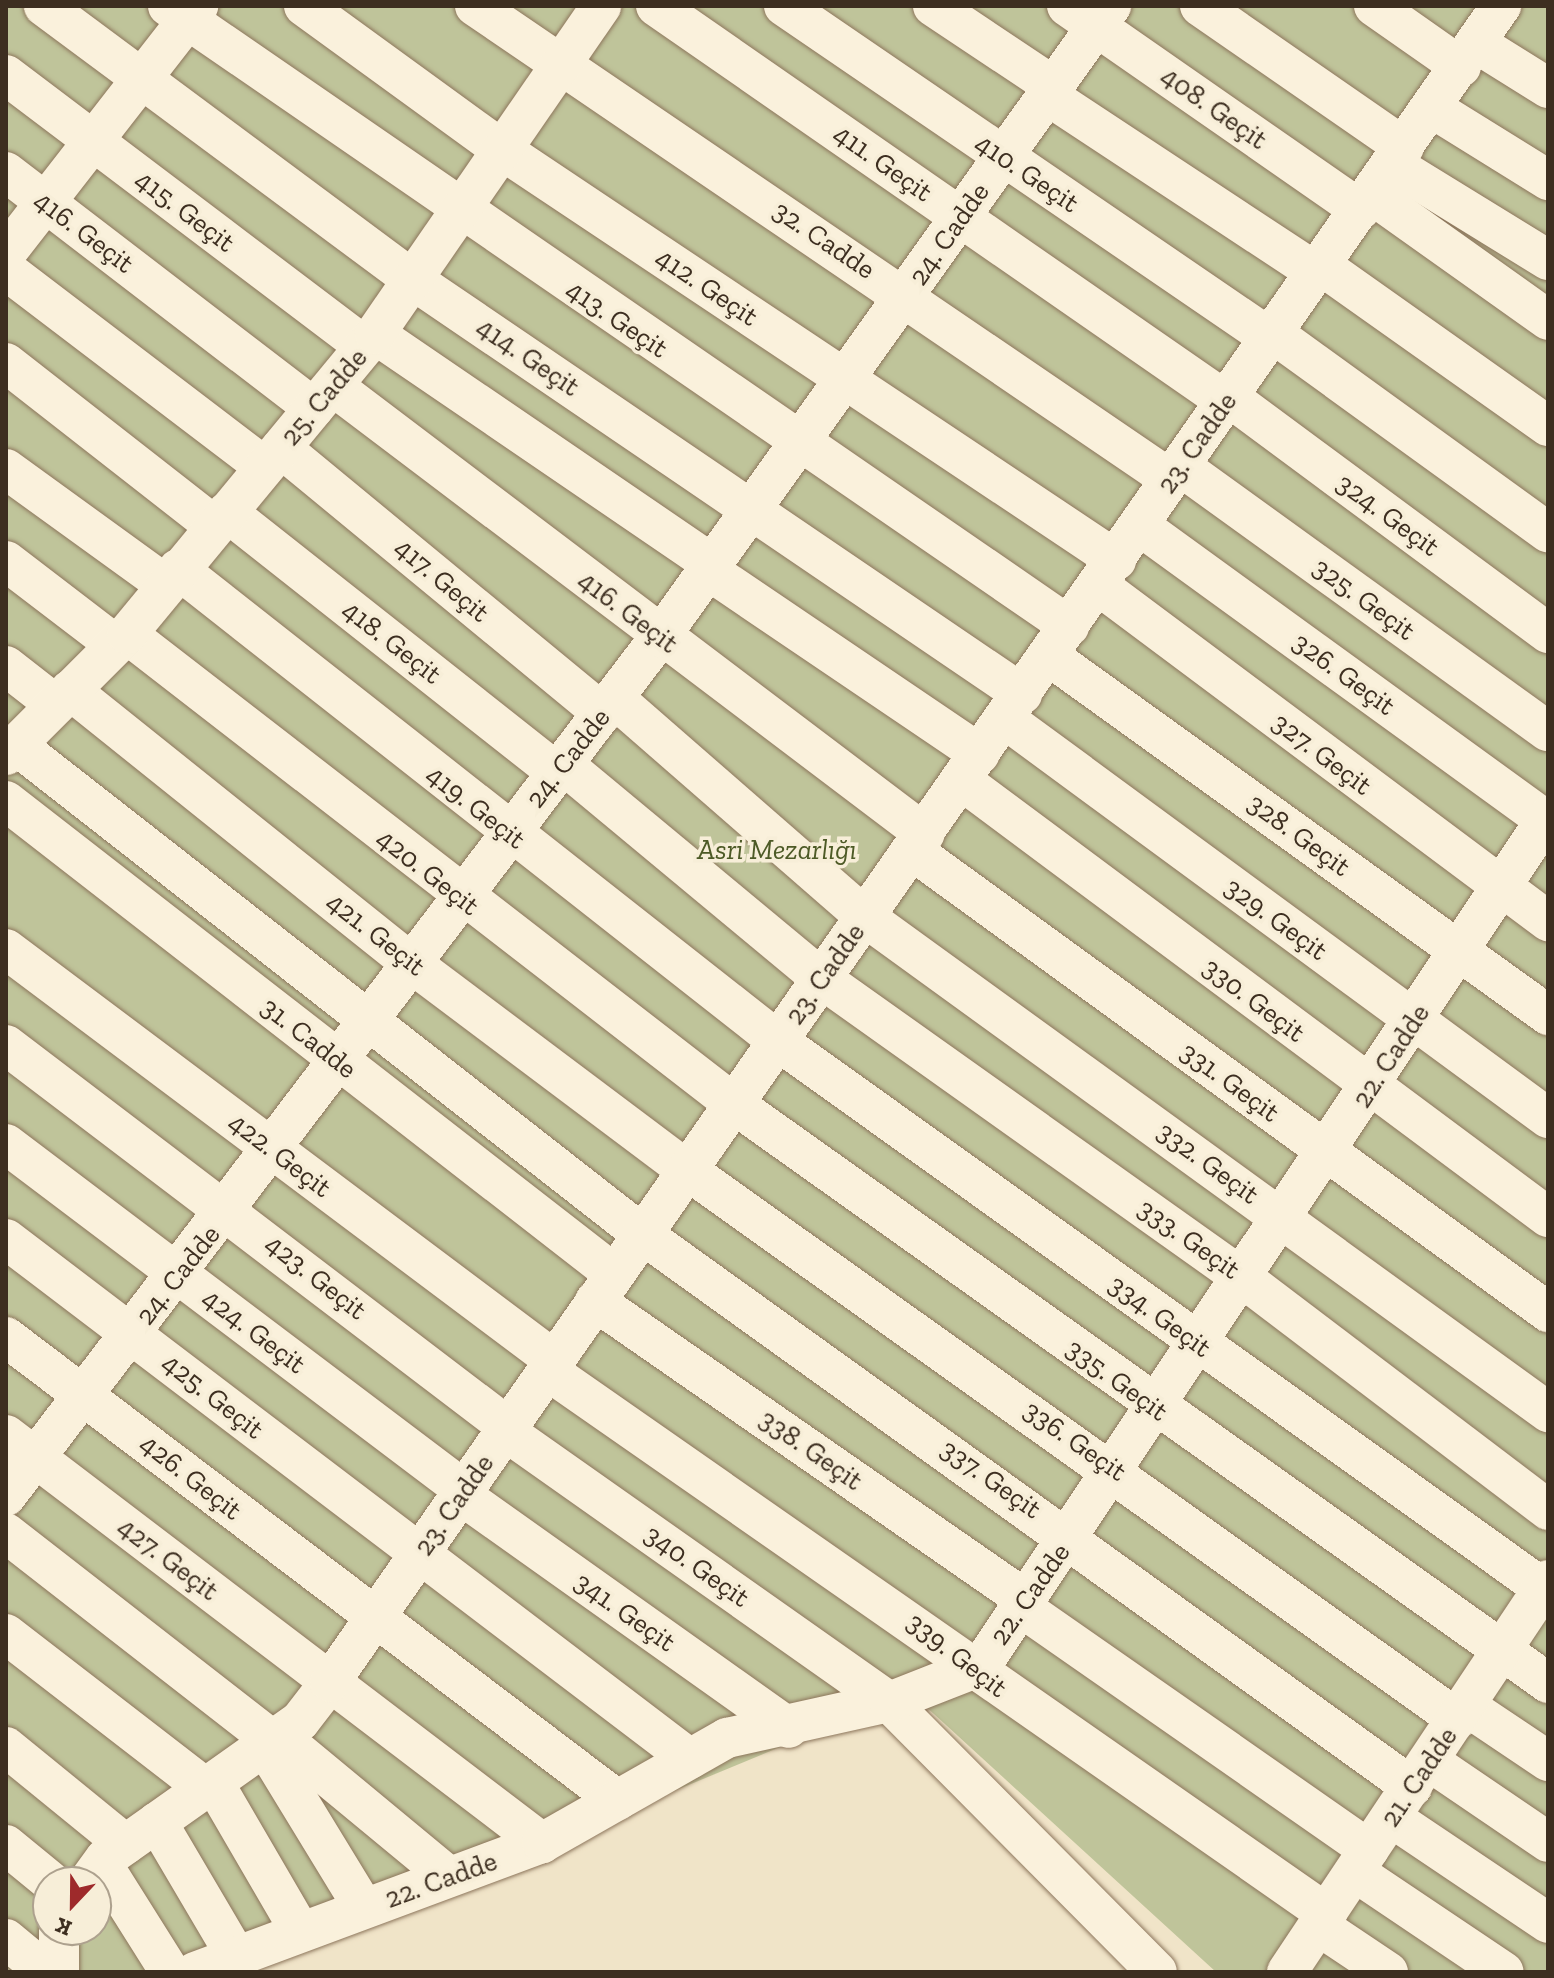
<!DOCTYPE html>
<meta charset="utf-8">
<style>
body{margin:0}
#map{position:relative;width:1554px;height:1978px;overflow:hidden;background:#f0e4c8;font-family:"Zilla Slab",serif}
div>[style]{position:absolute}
.cemetery>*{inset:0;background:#bfc49a}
.roads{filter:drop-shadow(0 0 2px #8d765c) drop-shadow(0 0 2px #8d765c)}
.minor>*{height:40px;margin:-20px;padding:0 20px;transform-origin:20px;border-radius:20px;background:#faf1dc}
span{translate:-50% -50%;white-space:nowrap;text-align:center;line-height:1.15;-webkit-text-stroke:7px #f7eed8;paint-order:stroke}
.street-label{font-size:28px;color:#3d2e20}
.park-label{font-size:28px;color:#4d5a26;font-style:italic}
.frame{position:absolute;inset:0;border:8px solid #3d2e20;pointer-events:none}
.north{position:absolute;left:32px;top:1866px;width:80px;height:80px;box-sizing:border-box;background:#f7eed8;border:2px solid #ada18e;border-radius:50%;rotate:202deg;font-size:22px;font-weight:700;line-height:32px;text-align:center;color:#3d2e20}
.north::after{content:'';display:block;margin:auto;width:28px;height:36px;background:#9e2a2b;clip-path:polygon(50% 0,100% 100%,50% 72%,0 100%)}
</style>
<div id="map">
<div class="cemetery">
<i style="clip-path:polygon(evenodd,6px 6px,1548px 6px,1548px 1972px,1216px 1972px,911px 1693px,541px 1846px,196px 1972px,6px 1972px,6px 6px,48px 1882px,96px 1882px,96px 1930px,48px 1930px,48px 1882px)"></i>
</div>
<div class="roads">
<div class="minor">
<i style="left:44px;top:6px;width:463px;rotate:36.6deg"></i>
<i style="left:416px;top:282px;width:733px;rotate:34.21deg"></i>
<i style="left:168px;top:6px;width:1094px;rotate:34.53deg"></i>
<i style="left:304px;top:6px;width:248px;rotate:36deg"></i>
<i style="left:505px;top:152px;width:735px;rotate:33.73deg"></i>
<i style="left:475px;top:6px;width:841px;rotate:34.24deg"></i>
<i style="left:656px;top:6px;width:695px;rotate:34.74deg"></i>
<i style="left:784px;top:6px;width:589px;rotate:34.34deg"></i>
<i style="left:933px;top:6px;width:144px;rotate:33.7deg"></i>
<i style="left:1067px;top:6px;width:357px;rotate:34.8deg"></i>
<i style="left:1200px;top:6px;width:248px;rotate:34.7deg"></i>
<i style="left:1374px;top:6px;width:106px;rotate:35deg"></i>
<i style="left:1476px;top:43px;width:85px;rotate:32deg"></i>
<i style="left:6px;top:75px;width:450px;rotate:37.1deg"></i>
<i style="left:1047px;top:95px;width:323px;rotate:33.4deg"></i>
<i style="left:1432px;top:108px;width:137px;rotate:31.8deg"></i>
<i style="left:1392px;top:164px;width:183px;rotate:31.6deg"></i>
<i style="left:6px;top:172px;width:388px;rotate:37.5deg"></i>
<i style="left:1371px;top:194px;width:217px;rotate:35.4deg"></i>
<i style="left:6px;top:253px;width:313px;rotate:-52.1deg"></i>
<i style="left:1322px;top:266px;width:277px;rotate:35.3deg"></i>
<i style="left:6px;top:270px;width:325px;rotate:37.3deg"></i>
<i style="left:375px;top:334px;width:408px;rotate:34.3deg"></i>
<i style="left:1274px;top:334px;width:338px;rotate:35.9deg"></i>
<i style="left:6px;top:363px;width:265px;rotate:38deg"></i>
<i style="left:333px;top:386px;width:742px;rotate:37.12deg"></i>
<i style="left:1229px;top:397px;width:397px;rotate:36.5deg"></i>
<i style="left:281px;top:448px;width:417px;rotate:39.5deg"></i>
<i style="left:1180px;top:466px;width:453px;rotate:35.8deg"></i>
<i style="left:6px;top:469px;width:198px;rotate:35.9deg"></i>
<i style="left:227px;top:512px;width:421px;rotate:38.3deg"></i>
<i style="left:1140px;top:526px;width:504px;rotate:35.96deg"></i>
<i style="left:6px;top:561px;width:138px;rotate:37.4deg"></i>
<i style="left:178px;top:569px;width:763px;rotate:38.19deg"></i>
<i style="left:778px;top:1041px;width:947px;rotate:35.59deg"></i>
<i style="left:708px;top:570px;width:328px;rotate:34.1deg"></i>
<i style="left:1098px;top:585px;width:562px;rotate:36.75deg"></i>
<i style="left:127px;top:634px;width:768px;rotate:37.75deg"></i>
<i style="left:734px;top:1104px;width:999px;rotate:35.42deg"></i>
<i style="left:1049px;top:656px;width:615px;rotate:35.73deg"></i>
<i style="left:6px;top:666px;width:63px;rotate:38deg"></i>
<i style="left:70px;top:690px;width:437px;rotate:38.7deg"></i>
<i style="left:411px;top:963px;width:345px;rotate:36.9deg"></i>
<i style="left:687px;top:1170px;width:946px;rotate:35.49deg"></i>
<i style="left:614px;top:698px;width:333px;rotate:41.1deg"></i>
<i style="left:865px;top:917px;width:844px;rotate:35.93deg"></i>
<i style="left:1005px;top:719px;width:674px;rotate:36.31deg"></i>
<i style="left:16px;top:745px;width:794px;rotate:38deg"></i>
<i style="left:642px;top:1234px;width:948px;rotate:35.69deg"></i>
<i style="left:6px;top:755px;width:171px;rotate:-45deg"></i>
<i style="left:127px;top:634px;width:389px;rotate:-50.4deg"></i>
<i style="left:375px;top:334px;width:398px;rotate:-55.4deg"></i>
<i style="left:564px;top:765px;width:335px;rotate:39.7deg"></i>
<i style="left:822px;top:979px;width:518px;rotate:35.41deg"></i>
<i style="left:1244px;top:1279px;width:382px;rotate:37.2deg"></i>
<i style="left:961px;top:780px;width:732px;rotate:36.67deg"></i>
<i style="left:6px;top:801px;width:769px;rotate:37.87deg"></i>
<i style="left:913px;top:851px;width:785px;rotate:35.98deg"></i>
<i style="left:6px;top:949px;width:685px;rotate:36.87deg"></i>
<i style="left:6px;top:1045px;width:631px;rotate:37.27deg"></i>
<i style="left:6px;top:1144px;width:574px;rotate:37.07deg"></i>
<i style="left:6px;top:1239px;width:859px;rotate:37.24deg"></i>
<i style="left:595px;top:1301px;width:525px;rotate:34.75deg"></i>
<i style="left:6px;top:1337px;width:767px;rotate:37.15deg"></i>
<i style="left:547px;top:1370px;width:951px;rotate:34.89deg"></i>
<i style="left:505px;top:1431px;width:470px;rotate:35.2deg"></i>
<i style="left:889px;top:1702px;width:380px;rotate:45.2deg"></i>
<i style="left:6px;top:1435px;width:674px;rotate:37.28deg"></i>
<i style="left:461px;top:1495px;width:402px;rotate:35.4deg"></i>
<i style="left:6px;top:1496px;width:1080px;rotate:-52.72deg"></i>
<i style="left:660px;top:637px;width:776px;rotate:-54.45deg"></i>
<i style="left:6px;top:1533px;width:340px;rotate:37.9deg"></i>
<i style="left:1021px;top:1607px;width:424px;rotate:34.9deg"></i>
<i style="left:6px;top:1634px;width:255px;rotate:37.7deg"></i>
<i style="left:1466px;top:1706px;width:99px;rotate:33.9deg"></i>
<i style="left:280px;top:1737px;width:219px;rotate:39.6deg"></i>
<i style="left:6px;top:1747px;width:154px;rotate:39.2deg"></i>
<i style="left:266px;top:1748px;width:186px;rotate:58.6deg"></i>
<i style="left:1429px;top:1761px;width:144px;rotate:34.2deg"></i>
<i style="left:215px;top:1785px;width:169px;rotate:59.8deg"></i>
<i style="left:1392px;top:1818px;width:188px;rotate:33.9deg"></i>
<i style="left:157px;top:1822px;width:156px;rotate:59.5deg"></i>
<i style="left:6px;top:1845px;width:58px;rotate:39.4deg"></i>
<i style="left:102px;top:1864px;width:128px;rotate:57.8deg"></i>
<i style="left:1355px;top:1872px;width:179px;rotate:33.9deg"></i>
<i style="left:88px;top:1882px;width:29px;rotate:-54deg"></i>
<i style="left:105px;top:1859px;width:239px;rotate:-35.3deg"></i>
<i style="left:300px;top:1721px;width:49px;rotate:-52.4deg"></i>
<i style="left:330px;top:1682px;width:2045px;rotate:-55.06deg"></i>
<i style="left:1319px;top:1926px;width:83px;rotate:33.7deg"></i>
<i style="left:6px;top:1939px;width:52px;rotate:39.5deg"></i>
<i style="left:59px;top:1972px;width:42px;rotate:-90deg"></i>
<i style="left:195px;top:1972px;width:370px;rotate:-20.4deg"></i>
<i style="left:542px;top:1843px;width:213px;rotate:-29.6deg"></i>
<i style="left:727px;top:1738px;width:166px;rotate:-12.5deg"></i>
<i style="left:889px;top:1702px;width:99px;rotate:-21.4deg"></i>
<i style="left:981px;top:1666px;width:1022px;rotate:-56.29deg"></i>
<i style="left:1287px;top:1972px;width:471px;rotate:-56.3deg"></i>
</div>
</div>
<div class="street-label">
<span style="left:1214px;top:108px;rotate:35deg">408. Geçit</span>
<span style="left:883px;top:163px;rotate:35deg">411. Geçit</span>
<span style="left:1027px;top:173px;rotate:34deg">410. Geçit</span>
<span style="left:185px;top:211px;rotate:37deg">415. Geçit</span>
<span style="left:84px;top:232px;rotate:37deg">416. Geçit</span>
<span style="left:949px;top:234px;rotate:-55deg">24. Cadde</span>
<span style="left:824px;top:240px;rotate:34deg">32. Cadde</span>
<span style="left:707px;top:287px;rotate:34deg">412. Geçit</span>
<span style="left:617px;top:319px;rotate:34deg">413. Geçit</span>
<span style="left:528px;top:357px;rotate:34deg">414. Geçit</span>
<span style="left:324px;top:397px;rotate:-50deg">25. Cadde</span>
<span style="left:1197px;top:443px;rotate:-55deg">23. Cadde</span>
<span style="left:1388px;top:515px;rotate:36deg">324. Geçit</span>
<span style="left:442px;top:580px;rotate:40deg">417. Geçit</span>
<span style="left:1364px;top:599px;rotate:36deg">325. Geçit</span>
<span style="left:628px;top:612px;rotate:37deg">416. Geçit</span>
<span style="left:392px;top:642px;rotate:38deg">418. Geçit</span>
<span style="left:1344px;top:674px;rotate:36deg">326. Geçit</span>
<span style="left:1322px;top:754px;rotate:37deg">327. Geçit</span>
<span style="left:568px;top:758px;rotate:-52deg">24. Cadde</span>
<span style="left:476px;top:807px;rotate:38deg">419. Geçit</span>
<span style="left:1299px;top:835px;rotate:36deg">328. Geçit</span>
<span style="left:428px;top:872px;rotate:38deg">420. Geçit</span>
<span style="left:1276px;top:919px;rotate:36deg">329. Geçit</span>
<span style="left:376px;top:934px;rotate:38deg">421. Geçit</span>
<span style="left:825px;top:974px;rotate:-55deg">23. Cadde</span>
<span style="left:1254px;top:1000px;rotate:37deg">330. Geçit</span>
<span style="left:309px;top:1038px;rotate:38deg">31. Cadde</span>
<span style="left:1391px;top:1056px;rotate:-57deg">22. Cadde</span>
<span style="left:1230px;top:1082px;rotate:36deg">331. Geçit</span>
<span style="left:280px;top:1155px;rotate:37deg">422. Geçit</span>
<span style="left:1208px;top:1163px;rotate:36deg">332. Geçit</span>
<span style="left:1189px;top:1239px;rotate:35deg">333. Geçit</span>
<span style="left:178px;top:1275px;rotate:-52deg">24. Cadde</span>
<span style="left:316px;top:1277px;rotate:38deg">423. Geçit</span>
<span style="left:1160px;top:1316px;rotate:36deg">334. Geçit</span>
<span style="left:254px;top:1331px;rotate:37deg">424. Geçit</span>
<span style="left:1117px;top:1380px;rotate:36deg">335. Geçit</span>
<span style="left:213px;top:1396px;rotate:38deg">425. Geçit</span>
<span style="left:1075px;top:1441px;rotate:35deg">336. Geçit</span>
<span style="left:811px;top:1450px;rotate:35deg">338. Geçit</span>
<span style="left:191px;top:1477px;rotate:38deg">426. Geçit</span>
<span style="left:991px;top:1479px;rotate:35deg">337. Geçit</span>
<span style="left:454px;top:1505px;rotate:-55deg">23. Cadde</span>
<span style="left:168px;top:1559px;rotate:37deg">427. Geçit</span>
<span style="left:697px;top:1566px;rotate:35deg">340. Geçit</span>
<span style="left:1030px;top:1594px;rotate:-55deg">22. Cadde</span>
<span style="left:625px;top:1612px;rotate:35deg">341. Geçit</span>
<span style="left:957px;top:1655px;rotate:38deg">339. Geçit</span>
<span style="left:1419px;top:1777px;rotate:-56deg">21. Cadde</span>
<span style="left:441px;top:1880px;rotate:-20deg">22. Cadde</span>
</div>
<div class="park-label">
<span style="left:777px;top:850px">Asri Mezarlığı</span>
</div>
<div class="frame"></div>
<div class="north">K</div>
</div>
